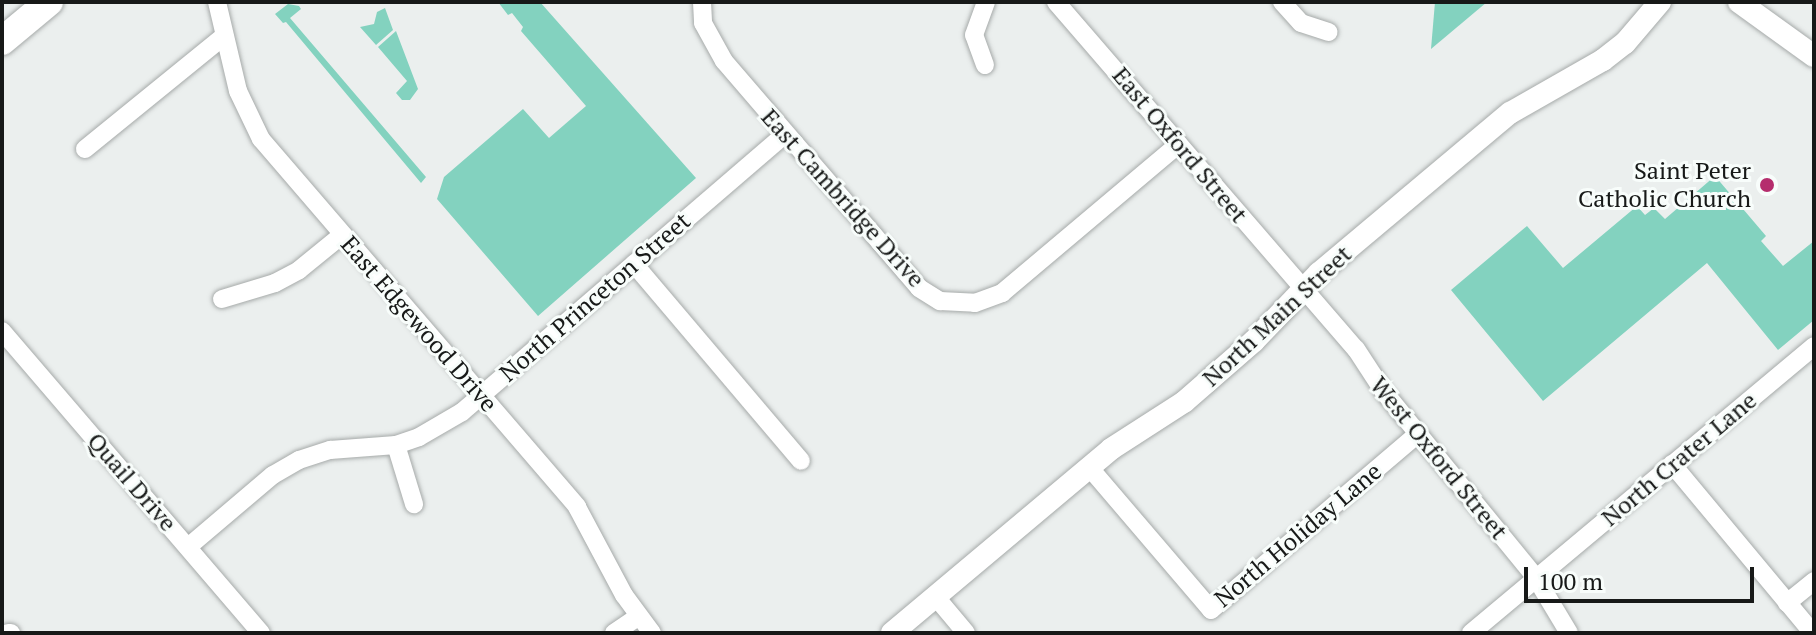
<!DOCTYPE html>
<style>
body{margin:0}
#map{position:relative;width:1816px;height:635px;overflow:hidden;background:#ebefee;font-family:"PT Serif",serif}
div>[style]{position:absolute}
.green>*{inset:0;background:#83d2bf}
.roads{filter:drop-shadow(0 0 2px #a6aaa9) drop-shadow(0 0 2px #a6aaa9)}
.minor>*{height:18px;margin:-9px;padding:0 9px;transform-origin:9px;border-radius:9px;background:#fff}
.tertiary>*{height:22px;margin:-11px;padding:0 11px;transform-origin:11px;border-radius:11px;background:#fff}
.primary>*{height:28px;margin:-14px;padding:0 14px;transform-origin:14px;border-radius:14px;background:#fff}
.dots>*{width:22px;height:22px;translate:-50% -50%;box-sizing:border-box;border:4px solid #f8fdfb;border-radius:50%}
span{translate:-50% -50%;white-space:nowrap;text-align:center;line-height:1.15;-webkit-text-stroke:6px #f8fdfb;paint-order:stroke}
.street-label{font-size:24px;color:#171918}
.poi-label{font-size:24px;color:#171918}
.right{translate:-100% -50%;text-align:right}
.frame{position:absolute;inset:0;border:4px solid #171918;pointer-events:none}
.scale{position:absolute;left:1524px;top:567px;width:230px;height:36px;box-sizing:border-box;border:4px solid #171918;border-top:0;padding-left:10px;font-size:24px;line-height:28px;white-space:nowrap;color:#171918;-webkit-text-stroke:6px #f8fdfb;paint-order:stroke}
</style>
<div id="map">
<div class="green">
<i style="clip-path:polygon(498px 2px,540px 2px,696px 178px,538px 316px,437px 199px,444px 177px,523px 109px,549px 138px,586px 106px,521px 31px,523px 27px,512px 13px,508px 15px)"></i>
<i style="clip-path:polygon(1435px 2px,1487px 2px,1431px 49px)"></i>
<i style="clip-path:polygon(288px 4px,299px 6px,301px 9px,290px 18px,426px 177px,421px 183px,286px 22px,283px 23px,275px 14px)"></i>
<i style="clip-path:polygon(385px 8px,393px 30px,376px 45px,360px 27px,374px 24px,377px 12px)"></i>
<i style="clip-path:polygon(396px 31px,418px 89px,410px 100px,402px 100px,396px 93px,407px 81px,378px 47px)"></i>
<i style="clip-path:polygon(1715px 176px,1766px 236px,1761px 241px,1783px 266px,1814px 241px,1814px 320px,1778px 350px,1707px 263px,1543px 401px,1451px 290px,1527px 226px,1563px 268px,1637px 206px,1645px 215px,1654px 208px,1665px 219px)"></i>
</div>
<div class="roads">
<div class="minor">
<i style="left:217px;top:2px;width:91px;rotate:76.7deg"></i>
<i style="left:238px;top:91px;width:53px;rotate:64.4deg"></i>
<i style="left:261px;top:139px;width:485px;rotate:49.3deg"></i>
<i style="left:577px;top:507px;width:100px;rotate:61.9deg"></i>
<i style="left:624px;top:595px;width:47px;rotate:53.6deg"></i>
<i style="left:702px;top:2px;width:21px;rotate:87deg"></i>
<i style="left:703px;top:23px;width:43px;rotate:61.1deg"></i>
<i style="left:724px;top:61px;width:299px;rotate:49.3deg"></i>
<i style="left:919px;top:288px;width:25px;rotate:32deg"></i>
<i style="left:940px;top:301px;width:35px;rotate:3deg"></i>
<i style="left:975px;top:303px;width:29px;rotate:-20deg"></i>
<i style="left:1002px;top:293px;width:231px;rotate:-40.1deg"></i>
<i style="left:1056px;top:2px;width:459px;rotate:49.2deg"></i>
<i style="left:1356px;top:349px;width:51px;rotate:56.9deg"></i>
<i style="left:1384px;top:392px;width:240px;rotate:50.7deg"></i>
<i style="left:1536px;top:578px;width:64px;rotate:59deg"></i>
<i style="left:1282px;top:2px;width:28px;rotate:48deg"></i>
<i style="left:1301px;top:23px;width:29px;rotate:18deg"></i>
<i style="left:985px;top:65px;width:32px;rotate:-110deg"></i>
<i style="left:974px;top:35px;width:35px;rotate:-70deg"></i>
<i style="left:85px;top:149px;width:178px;rotate:-39.1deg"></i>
<i style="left:634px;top:264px;width:258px;rotate:49.7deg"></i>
<i style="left:222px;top:299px;width:55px;rotate:-16.8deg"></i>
<i style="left:275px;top:283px;width:27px;rotate:-28deg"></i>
<i style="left:299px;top:270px;width:55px;rotate:-39.1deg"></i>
<i style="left:2px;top:331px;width:398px;rotate:49.4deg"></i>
<i style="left:396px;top:445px;width:62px;rotate:73deg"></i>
<i style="left:1672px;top:464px;width:220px;rotate:50.2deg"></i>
<i style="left:1089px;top:467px;width:188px;rotate:49.5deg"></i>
<i style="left:1211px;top:610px;width:272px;rotate:-40.4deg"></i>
<i style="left:188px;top:547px;width:111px;rotate:-40.3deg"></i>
<i style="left:273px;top:475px;width:30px;rotate:-30deg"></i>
<i style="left:299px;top:460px;width:33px;rotate:-18deg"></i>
<i style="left:330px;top:450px;width:66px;rotate:-4.3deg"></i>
<i style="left:396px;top:445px;width:24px;rotate:-19deg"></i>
<i style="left:419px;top:437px;width:50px;rotate:-30.2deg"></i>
<i style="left:462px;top:412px;width:426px;rotate:-40.7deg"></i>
<i style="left:935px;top:596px;width:48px;rotate:50deg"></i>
<i style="left:1787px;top:603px;width:35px;rotate:-39deg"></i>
<i style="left:8px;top:633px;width:3px"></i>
<i style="left:614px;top:633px;width:29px;rotate:-34deg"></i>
<i style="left:1471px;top:633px;width:447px;rotate:-39.9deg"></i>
</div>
<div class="tertiary">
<i style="left:1739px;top:2px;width:92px;rotate:35.8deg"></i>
<i style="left:892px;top:633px;width:286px;rotate:-40deg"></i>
<i style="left:1111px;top:449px;width:87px;rotate:-32.8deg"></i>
<i style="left:1184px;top:402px;width:93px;rotate:-41.1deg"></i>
<i style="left:1254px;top:341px;width:94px;rotate:-46.3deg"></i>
<i style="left:1319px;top:273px;width:249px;rotate:-40deg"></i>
<i style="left:1510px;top:113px;width:107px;rotate:-29.7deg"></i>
<i style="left:1603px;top:60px;width:28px;rotate:-38deg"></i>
<i style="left:1625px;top:43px;width:54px;rotate:-49.5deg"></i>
</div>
<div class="primary">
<i style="left:2px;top:41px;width:61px;rotate:-39.7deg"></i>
</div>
</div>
<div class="dots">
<i style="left:1767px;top:185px;background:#b52d6d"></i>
</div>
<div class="street-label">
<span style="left:1180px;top:145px;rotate:50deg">East Oxford Street</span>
<span style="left:843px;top:198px;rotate:48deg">East Cambridge Drive</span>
<span style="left:595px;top:297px;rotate:-41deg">North Princeton Street</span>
<span style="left:1277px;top:316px;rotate:-43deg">North Main Street</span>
<span style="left:419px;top:324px;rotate:49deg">East Edgewood Drive</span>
<span style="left:1439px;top:458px;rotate:51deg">West Oxford Street</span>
<span style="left:1679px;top:459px;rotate:-40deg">North Crater Lane</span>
<span style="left:132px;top:482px;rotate:49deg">Quail Drive</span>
<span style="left:1298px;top:535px;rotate:-40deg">North Holiday Lane</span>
</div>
<div class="poi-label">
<span class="right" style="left:1751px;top:185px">Saint Peter<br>Catholic Church</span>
</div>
<div class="frame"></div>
<div class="scale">100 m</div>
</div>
